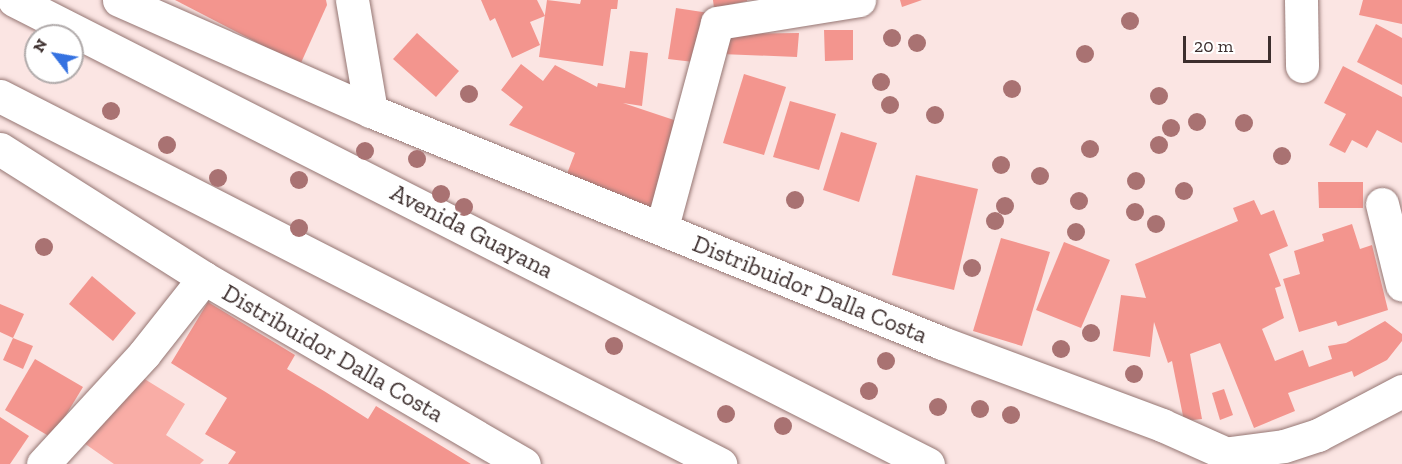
<!DOCTYPE html>
<style>
body{margin:0}
#map{position:relative;width:1402px;height:464px;overflow:hidden;background:#fbe5e3;font-family:"Zilla Slab",serif}
div>[style]{position:absolute}
.green>*{inset:0;background:#f9ada6}
.building>*{inset:0;background:#f3958e}
.roads{filter:drop-shadow(0 0 2px #957673) drop-shadow(0 0 2px #957673)}
.minor>*{height:33px;margin:-16.5px;padding:0 16.5px;transform-origin:16.5px;border-radius:16.5px;background:#fff}
.major>*{height:33px;margin:-16.5px;padding:0 16.5px;transform-origin:16.5px;border-radius:16.5px;background:#fff}
.trees>*{width:18px;height:18px;margin:-9px;border-radius:50%;background:#a97272}
span{translate:-50% -50%;white-space:nowrap;text-align:center;line-height:1.15;-webkit-text-stroke:4.5px #fff;paint-order:stroke}
.street-label{font-size:24px;color:#3c2e2d}
.north{position:absolute;left:24px;top:24px;width:60px;height:60px;box-sizing:border-box;background:#fff;border:2px solid #b1abab;border-radius:50%;rotate:301deg;font-size:16px;font-weight:700;line-height:24px;text-align:center;color:#3c2e2d}
.north::after{content:'';display:block;margin:auto;width:21px;height:27px;background:#3572e1;clip-path:polygon(50% 0,100% 100%,50% 72%,0 100%)}
.scale{position:absolute;left:1183px;top:36px;width:88px;height:27px;box-sizing:border-box;border:3px solid #3c2e2d;border-top:0;padding-left:8px;font-size:18px;line-height:21px;white-space:nowrap;color:#3c2e2d;-webkit-text-stroke:4px #fff;paint-order:stroke}
</style>
<div id="map">
<div class="green">
<i style="clip-path:polygon(130px 370px,185px 404px,166px 435px,204px 460px,200px 464px,114px 464px,71px 434px)"></i>
</div>
<div class="building">
<i style="clip-path:polygon(175px 0,326px 0,327px 5px,300px 65px)"></i>
<i style="clip-path:polygon(481px 0,537px 0,545px 16px,530px 22px,540px 45px,512px 58px,495px 18px,490px 21px)"></i>
<i style="clip-path:polygon(547px 0,580px 4px,581px 0,618px 0,617px 9px,611px 9px,603px 66px,539px 57px)"></i>
<i style="clip-path:polygon(713px 0,747px 0,747px 1px,714px 8px)"></i>
<i style="clip-path:polygon(900px 0,922px 0,902px 7px)"></i>
<i style="clip-path:polygon(1363px 0,1402px 0,1402px 24px,1359px 15px)"></i>
<i style="clip-path:polygon(676px 8px,709px 13px,702px 63px,668px 59px)"></i>
<i style="clip-path:polygon(1376px 24px,1402px 38px,1402px 85px,1357px 62px)"></i>
<i style="clip-path:polygon(824px 30px,853px 30px,853px 60px,825px 61px)"></i>
<i style="clip-path:polygon(417px 33px,459px 71px,436px 97px,393px 59px)"></i>
<i style="clip-path:polygon(799px 33px,797px 57px,721px 54px,722px 34px)"></i>
<i style="clip-path:polygon(630px 51px,648px 53px,642px 106px,623px 103px,680px 122px,650px 210px,565px 179px,575px 153px,509px 125px,523px 107px,501px 90px,521px 64px,543px 81px,555px 65px,597px 87px,598px 83px,625px 88px)"></i>
<i style="clip-path:polygon(1343px 66px,1402px 97px,1402px 143px,1377px 130px,1367px 148px,1352px 140px,1345px 153px,1329px 145px,1346px 114px,1324px 103px)"></i>
<i style="clip-path:polygon(744px 74px,786px 87px,764px 155px,723px 143px)"></i>
<i style="clip-path:polygon(790px 101px,836px 114px,819px 170px,773px 157px)"></i>
<i style="clip-path:polygon(841px 132px,877px 143px,859px 202px,823px 190px)"></i>
<i style="clip-path:polygon(916px 175px,978px 189px,954px 290px,892px 275px)"></i>
<i style="clip-path:polygon(1318px 182px,1363px 182px,1363px 208px,1319px 208px)"></i>
<i style="clip-path:polygon(1254px 200px,1261px 215px,1274px 210px,1288px 246px,1269px 254px,1281px 286px,1275px 288px,1284px 318px,1262px 329px,1275px 361px,1303px 350px,1309px 367px,1332px 359px,1328px 346px,1346px 343px,1385px 321px,1402px 334px,1402px 341px,1387px 360px,1354px 377px,1352px 371px,1288px 393px,1295px 411px,1254px 428px,1220px 343px,1190px 354px,1202px 419px,1184px 421px,1172px 361px,1168px 363px,1154px 322px,1150px 357px,1113px 351px,1121px 295px,1146px 298px,1135px 264px,1238px 221px,1233px 208px)"></i>
<i style="clip-path:polygon(1352px 224px,1360px 249px,1372px 245px,1388px 310px,1338px 326px,1336px 321px,1299px 332px,1283px 279px,1300px 274px,1294px 251px,1324px 241px,1322px 234px)"></i>
<i style="clip-path:polygon(1001px 238px,1050px 252px,1022px 346px,973px 331px)"></i>
<i style="clip-path:polygon(1064px 242px,1110px 260px,1081px 328px,1036px 310px)"></i>
<i style="clip-path:polygon(92px 276px,136px 313px,113px 341px,69px 304px)"></i>
<i style="clip-path:polygon(208px 302px,295px 355px,287px 369px,324px 391px,368px 419px,376px 406px,471px 464px,228px 464px,236px 452px,205px 434px,227px 398px,171px 363px)"></i>
<i style="clip-path:polygon(0 304px,24px 314px,13px 338px,0 332px)"></i>
<i style="clip-path:polygon(13px 338px,33px 346px,23px 369px,3px 360px)"></i>
<i style="clip-path:polygon(35px 359px,83px 387px,52px 438px,5px 410px)"></i>
<i style="clip-path:polygon(1224px 389px,1233px 415px,1220px 420px,1212px 393px)"></i>
<i style="clip-path:polygon(0 417px,29px 436px,10px 464px,0 464px)"></i>
</div>
<div class="roads">
<div class="minor">
<i style="left:352px;top:0;width:113px;rotate:80.3deg"></i>
<i style="left:371px;top:111px;width:616px;rotate:22.11deg"></i>
<i style="left:942px;top:343px;width:235px;rotate:20.4deg"></i>
<i style="left:1162px;top:425px;width:95px;rotate:24.1deg"></i>
<i style="left:1301px;top:0;width:66px;rotate:89.1deg"></i>
<i style="left:1382px;top:204px;width:83px;rotate:76.1deg"></i>
<i style="left:662px;top:227px;width:211px;rotate:-74.9deg"></i>
<i style="left:717px;top:23px;width:144px;rotate:-9.2deg"></i>
<i style="left:1230px;top:453px;width:54px;rotate:-7.4deg"></i>
<i style="left:1284px;top:446px;width:36px;rotate:-18deg"></i>
<i style="left:1318px;top:435px;width:95px;rotate:-27.6deg"></i>
<i style="left:43px;top:464px;width:149px;rotate:-47.4deg"></i>
<i style="left:144px;top:354px;width:97px;rotate:-51.7deg"></i>
<i style="left:204px;top:278px;width:370px;rotate:30.2deg"></i>
</div>
<div class="major">
<i style="left:14px;top:0;width:1025px;rotate:26.92deg"></i>
<i style="left:119px;top:0;width:275px;rotate:23.8deg"></i>
<i style="left:0;top:96px;width:809px;rotate:27.07deg"></i>
<i style="left:0;top:149px;width:241px;rotate:32.3deg"></i>
</div>
</div>
<div class="trees">
<i style="left:1130px;top:21px"></i>
<i style="left:892px;top:38px"></i>
<i style="left:917px;top:43px"></i>
<i style="left:1085px;top:54px"></i>
<i style="left:881px;top:82px"></i>
<i style="left:1012px;top:89px"></i>
<i style="left:469px;top:94px"></i>
<i style="left:1159px;top:96px"></i>
<i style="left:890px;top:105px"></i>
<i style="left:111px;top:111px"></i>
<i style="left:935px;top:115px"></i>
<i style="left:1197px;top:122px"></i>
<i style="left:1244px;top:123px"></i>
<i style="left:1171px;top:128px"></i>
<i style="left:167px;top:145px"></i>
<i style="left:1159px;top:145px"></i>
<i style="left:1090px;top:149px"></i>
<i style="left:365px;top:151px"></i>
<i style="left:1282px;top:156px"></i>
<i style="left:417px;top:159px"></i>
<i style="left:1001px;top:165px"></i>
<i style="left:1040px;top:176px"></i>
<i style="left:218px;top:178px"></i>
<i style="left:299px;top:180px"></i>
<i style="left:1136px;top:181px"></i>
<i style="left:1184px;top:191px"></i>
<i style="left:441px;top:194px"></i>
<i style="left:795px;top:200px"></i>
<i style="left:1079px;top:201px"></i>
<i style="left:1005px;top:206px"></i>
<i style="left:464px;top:207px"></i>
<i style="left:1135px;top:212px"></i>
<i style="left:995px;top:221px"></i>
<i style="left:1156px;top:224px"></i>
<i style="left:299px;top:228px"></i>
<i style="left:1076px;top:232px"></i>
<i style="left:44px;top:247px"></i>
<i style="left:972px;top:268px"></i>
<i style="left:1091px;top:333px"></i>
<i style="left:614px;top:346px"></i>
<i style="left:1061px;top:349px"></i>
<i style="left:886px;top:361px"></i>
<i style="left:1134px;top:374px"></i>
<i style="left:869px;top:391px"></i>
<i style="left:938px;top:407px"></i>
<i style="left:980px;top:409px"></i>
<i style="left:726px;top:414px"></i>
<i style="left:1011px;top:415px"></i>
<i style="left:783px;top:426px"></i>
</div>
<div class="street-label">
<span style="left:472px;top:231px;rotate:27deg">Avenida Guayana</span>
<span style="left:810px;top:289px;rotate:22deg">Distribuidor Dalla Costa</span>
<span style="left:333px;top:353px;rotate:30deg">Distribuidor Dalla Costa</span>
</div>
<div class="north">N</div>
<div class="scale">20 m</div>
</div>
